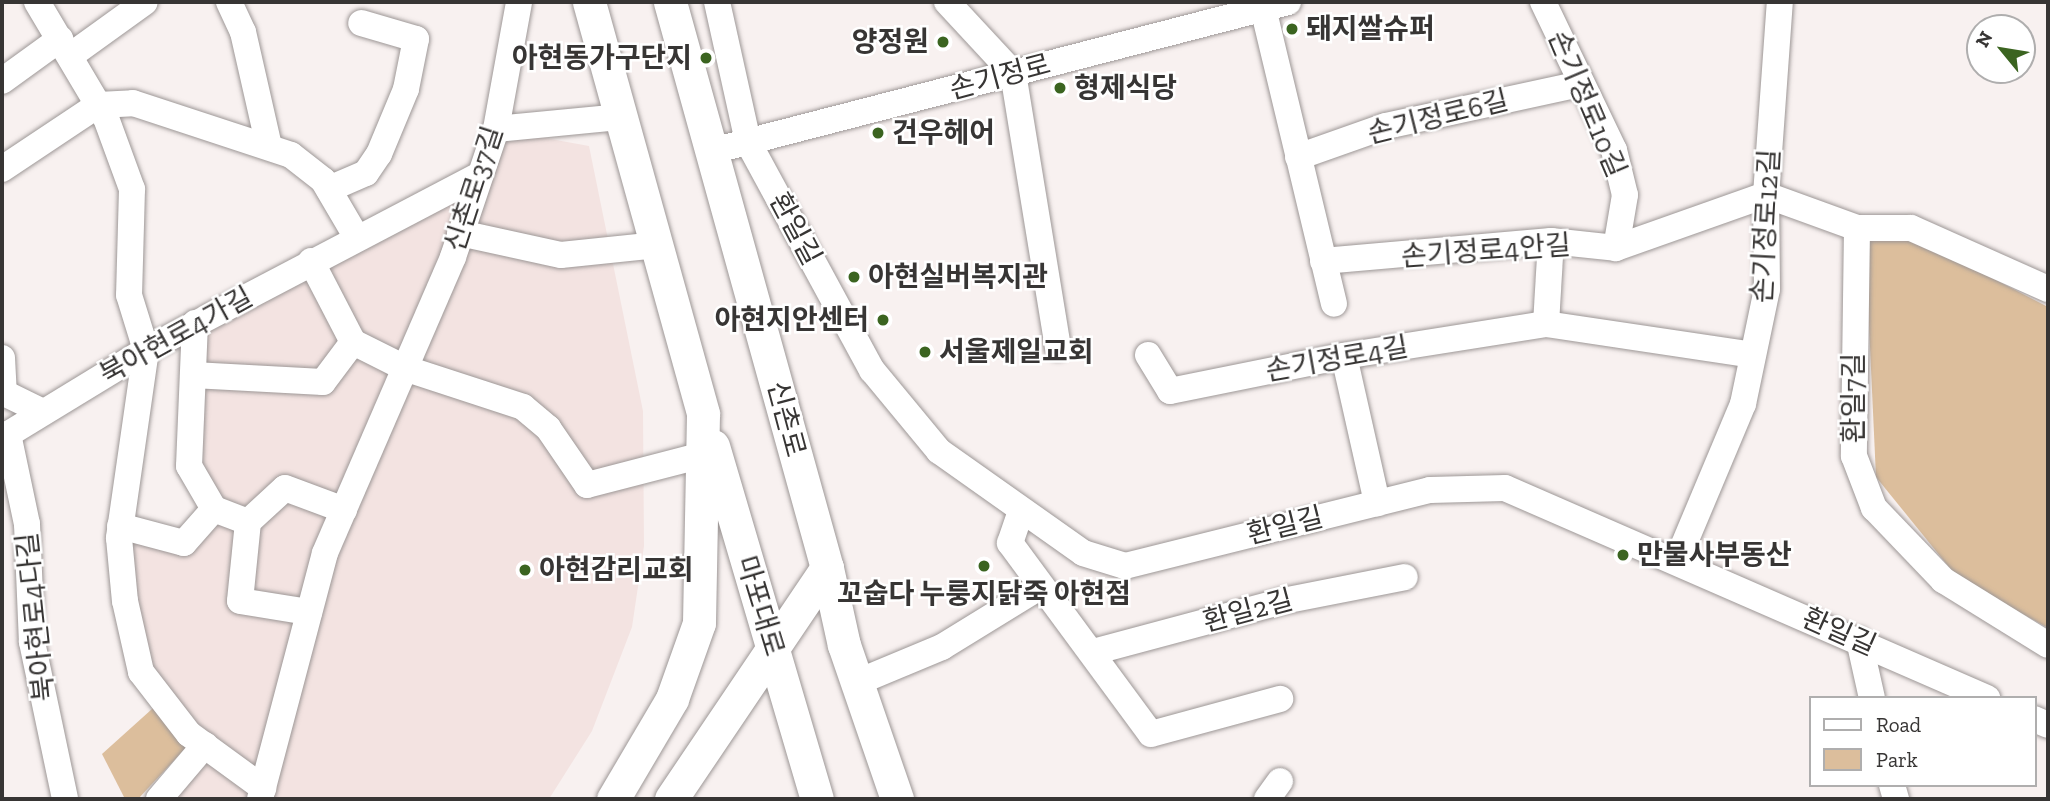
<!DOCTYPE html>
<meta charset="utf-8">
<style>
body{margin:0}
#map{position:relative;width:2050px;height:801px;overflow:hidden;background:#f8f1f0;font-family:"Zilla Slab","Noto Sans KR",serif}
div>[style]{position:absolute}
.built>*{inset:0;background:#f3e3e1}
.green>*{inset:0;background:#dcbe9c}
.roads{filter:drop-shadow(0 0 2px #9d9796) drop-shadow(0 0 2px #9d9796)}
.minor>*{height:26px;margin:-13px;padding:0 13px;transform-origin:13px;border-radius:13px;background:#fff}
.major>*{height:33px;margin:-16.5px;padding:0 16.5px;transform-origin:16.5px;border-radius:16.5px;background:#fff}
.dots>*{width:19px;height:19px;translate:-50% -50%;box-sizing:border-box;border:4px solid #fff;border-radius:50%}
span{translate:-50% -50%;white-space:nowrap;text-align:center;line-height:1.15;-webkit-text-stroke:5px #fff;paint-order:stroke}
.poi-label{font-size:28px;color:#373534;font-weight:700}
.left{translate:0 -50%;text-align:left}
.right{translate:-100% -50%;text-align:right}
.street-label{font-size:28px;color:#373534}
.frame{position:absolute;inset:0;border:4px solid #373534;pointer-events:none}
.legend{position:absolute;left:1809px;top:696px;width:228px;height:91px;box-sizing:border-box;background:#fff;border:2px solid #afaeae;margin:0;padding:9px 12px;list-style:none;font-size:21px;color:#373534}
.legend li{display:flex;align-items:center;gap:14px;height:35px}
.legend b{width:35px;border:2px solid #afaeae}
.north{position:absolute;left:1966px;top:14px;width:70px;height:70px;box-sizing:border-box;background:#fff;border:2px solid #afaeae;border-radius:50%;rotate:300deg;font-size:19px;font-weight:700;line-height:28px;text-align:center;color:#373534}
.north::after{content:'';display:block;margin:auto;width:24px;height:32px;background:#3b6420;clip-path:polygon(50% 0,100% 100%,50% 72%,0 100%)}
</style>
<div id="map">
<div class="built">
<i style="clip-path:polygon(496px 129px,589px 146px,643px 411px,644px 546px,632px 627px,592px 731px,549px 799px,152px 799px,204px 745px,141px 672px,119px 538px,184px 543px,214px 509px,189px 466px,195px 323px,478px 176px)"></i>
</div>
<div class="green">
<i style="clip-path:polygon(1909px 235px,2048px 307px,2048px 628px,1957px 577px,1876px 477px,1865px 238px)"></i>
<i style="clip-path:polygon(162px 700px,195px 738px,138px 799px,125px 799px,102px 754px)"></i>
</div>
<div class="roads">
<div class="minor">
<i style="left:37px;top:2px;width:135px;rotate:59.3deg"></i>
<i style="left:106px;top:118px;width:76px;rotate:69.9deg"></i>
<i style="left:132px;top:189px;width:106px;rotate:91.6deg"></i>
<i style="left:129px;top:295px;width:58px;rotate:72.8deg"></i>
<i style="left:146px;top:350px;width:190px;rotate:98.2deg"></i>
<i style="left:119px;top:538px;width:63px;rotate:84.6deg"></i>
<i style="left:125px;top:601px;width:73px;rotate:77.3deg"></i>
<i style="left:141px;top:672px;width:78px;rotate:52.3deg"></i>
<i style="left:189px;top:734px;width:92px;rotate:36.1deg"></i>
<i style="left:229px;top:2px;width:33px;rotate:65deg"></i>
<i style="left:243px;top:32px;width:117px;rotate:77.2deg"></i>
<i style="left:717px;top:2px;width:143px;rotate:77.5deg"></i>
<i style="left:748px;top:142px;width:260px;rotate:61.5deg"></i>
<i style="left:872px;top:370px;width:105px;rotate:50.4deg"></i>
<i style="left:939px;top:451px;width:176px;rotate:35.3deg"></i>
<i style="left:1083px;top:553px;width:44px;rotate:17.2deg"></i>
<i style="left:1125px;top:566px;width:314px;rotate:-14deg"></i>
<i style="left:1430px;top:490px;width:75px;rotate:-1.5deg"></i>
<i style="left:1505px;top:488px;width:526px;rotate:23.54deg"></i>
<i style="left:947px;top:2px;width:97px;rotate:47.1deg"></i>
<i style="left:1013px;top:73px;width:278px;rotate:80.7deg"></i>
<i style="left:1256px;top:2px;width:9px;rotate:41deg"></i>
<i style="left:1263px;top:8px;width:304px;rotate:76.5deg"></i>
<i style="left:1543px;top:2px;width:164px;rotate:64.4deg"></i>
<i style="left:1614px;top:150px;width:46px;rotate:76.3deg"></i>
<i style="left:1625px;top:195px;width:54px;rotate:99.6deg"></i>
<i style="left:70px;top:56px;width:92px;rotate:-35.8deg"></i>
<i style="left:2px;top:81px;width:72px;rotate:-35.9deg"></i>
<i style="left:496px;top:129px;width:126px;rotate:-5.5deg"></i>
<i style="left:712px;top:151px;width:595px;rotate:-14.5deg"></i>
<i style="left:1298px;top:157px;width:93px;rotate:-19.4deg"></i>
<i style="left:1386px;top:126px;width:198px;rotate:-12.2deg"></i>
<i style="left:2px;top:169px;width:115px;rotate:-33.7deg"></i>
<i style="left:98px;top:105px;width:35px;rotate:-3deg"></i>
<i style="left:133px;top:103px;width:166px;rotate:18.2deg"></i>
<i style="left:291px;top:155px;width:41px;rotate:38deg"></i>
<i style="left:323px;top:180px;width:67px;rotate:59.6deg"></i>
<i style="left:329px;top:189px;width:40px;rotate:-23.4deg"></i>
<i style="left:366px;top:173px;width:23px;rotate:-56deg"></i>
<i style="left:379px;top:154px;width:70px;rotate:-67.4deg"></i>
<i style="left:406px;top:89px;width:51px;rotate:-78.7deg"></i>
<i style="left:416px;top:39px;width:57px;rotate:-163.8deg"></i>
<i style="left:1766px;top:195px;width:97px;rotate:19.9deg"></i>
<i style="left:1857px;top:228px;width:228px;rotate:90.8deg"></i>
<i style="left:1854px;top:456px;width:56px;rotate:69deg"></i>
<i style="left:1874px;top:508px;width:100px;rotate:46.2deg"></i>
<i style="left:1943px;top:580px;width:123px;rotate:31.8deg"></i>
<i style="left:1857px;top:228px;width:54px"></i>
<i style="left:1911px;top:228px;width:150px;rotate:24deg"></i>
<i style="left:460px;top:233px;width:103px;rotate:12.3deg"></i>
<i style="left:561px;top:255px;width:97px;rotate:-5.9deg"></i>
<i style="left:311px;top:261px;width:91px;rotate:62.6deg"></i>
<i style="left:1323px;top:261px;width:229px;rotate:-5deg"></i>
<i style="left:1551px;top:241px;width:65px;rotate:6.1deg"></i>
<i style="left:1616px;top:248px;width:159px;rotate:-19.5deg"></i>
<i style="left:195px;top:323px;width:143px;rotate:92.4deg"></i>
<i style="left:189px;top:466px;width:50px;rotate:59.8deg"></i>
<i style="left:214px;top:509px;width:36px;rotate:21deg"></i>
<i style="left:248px;top:522px;width:79px;rotate:95.8deg"></i>
<i style="left:240px;top:601px;width:70px;rotate:9.1deg"></i>
<i style="left:1546px;top:324px;width:83px;rotate:-86.6deg"></i>
<i style="left:1148px;top:355px;width:42px;rotate:58.6deg"></i>
<i style="left:1170px;top:391px;width:177px;rotate:-11.4deg"></i>
<i style="left:1344px;top:356px;width:205px;rotate:-9deg"></i>
<i style="left:1546px;top:324px;width:209px;rotate:8.5deg"></i>
<i style="left:1344px;top:356px;width:151px;rotate:77.3deg"></i>
<i style="left:2px;top:358px;width:35px;rotate:87deg"></i>
<i style="left:193px;top:375px;width:130px;rotate:3.1deg"></i>
<i style="left:323px;top:382px;width:50px;rotate:-53.1deg"></i>
<i style="left:353px;top:342px;width:60px;rotate:26.6deg"></i>
<i style="left:407px;top:369px;width:122px;rotate:18.1deg"></i>
<i style="left:523px;top:407px;width:33px;rotate:40deg"></i>
<i style="left:548px;top:428px;width:69px;rotate:55.6deg"></i>
<i style="left:587px;top:485px;width:120px;rotate:-14.5deg"></i>
<i style="left:2px;top:392px;width:46px;rotate:26deg"></i>
<i style="left:8px;top:434px;width:92px;rotate:78.1deg"></i>
<i style="left:27px;top:524px;width:118px;rotate:87.6deg"></i>
<i style="left:32px;top:642px;width:160px;rotate:78.1deg"></i>
<i style="left:2px;top:438px;width:169px;rotate:-31.4deg"></i>
<i style="left:146px;top:350px;width:375px;rotate:-27.7deg"></i>
<i style="left:1021px;top:511px;width:34px;rotate:109deg"></i>
<i style="left:1010px;top:543px;width:237px;rotate:53.6deg"></i>
<i style="left:1151px;top:734px;width:134px;rotate:-15.2deg"></i>
<i style="left:248px;top:522px;width:50px;rotate:-42.6deg"></i>
<i style="left:285px;top:488px;width:63px;rotate:20.4deg"></i>
<i style="left:120px;top:526px;width:66px;rotate:14.9deg"></i>
<i style="left:184px;top:543px;width:45px;rotate:-48.6deg"></i>
<i style="left:1677px;top:561px;width:170px;rotate:-67.2deg"></i>
<i style="left:1743px;top:404px;width:117px;rotate:-78.2deg"></i>
<i style="left:1767px;top:289px;width:94px;rotate:-90.6deg"></i>
<i style="left:1766px;top:195px;width:194px;rotate:-85.9deg"></i>
<i style="left:1859px;top:640px;width:59px;rotate:77.4deg"></i>
<i style="left:1093px;top:652px;width:197px;rotate:-15deg"></i>
<i style="left:1283px;top:601px;width:124px;rotate:-11.1deg"></i>
<i style="left:858px;top:682px;width:91px;rotate:-22.6deg"></i>
<i style="left:942px;top:647px;width:116px;rotate:-31.6deg"></i>
<i style="left:2034px;top:719px;width:15px;rotate:23deg"></i>
<i style="left:1892px;top:785px;width:15px;rotate:74deg"></i>
<i style="left:159px;top:799px;width:71px;rotate:-49.6deg"></i>
<i style="left:260px;top:799px;width:254px;rotate:-75.2deg"></i>
<i style="left:325px;top:553px;width:322px;rotate:-66.6deg"></i>
<i style="left:453px;top:257px;width:135px;rotate:-71.4deg"></i>
<i style="left:496px;top:129px;width:129px;rotate:-79.7deg"></i>
<i style="left:1267px;top:799px;width:22px;rotate:-54deg"></i>
</div>
<div class="major">
<i style="left:589px;top:2px;width:427px;rotate:74.5deg"></i>
<i style="left:703px;top:414px;width:209px;rotate:91.1deg"></i>
<i style="left:699px;top:623px;width:81px;rotate:109.6deg"></i>
<i style="left:672px;top:699px;width:116px;rotate:120.5deg"></i>
<i style="left:670px;top:2px;width:587px;rotate:74.5deg"></i>
<i style="left:827px;top:568px;width:79px;rotate:77.6deg"></i>
<i style="left:844px;top:645px;width:163px;rotate:71deg"></i>
<i style="left:713px;top:446px;width:368px;rotate:73.6deg"></i>
<i style="left:671px;top:799px;width:279px;rotate:-56deg"></i>
</div>
</div>
<div class="dots">
<i style="left:1292px;top:29px;background:#3b6420"></i>
<i style="left:943px;top:42px;background:#3b6420"></i>
<i style="left:706px;top:58px;background:#3b6420"></i>
<i style="left:1060px;top:88px;background:#3b6420"></i>
<i style="left:878px;top:133px;background:#3b6420"></i>
<i style="left:854px;top:277px;background:#3b6420"></i>
<i style="left:883px;top:320px;background:#3b6420"></i>
<i style="left:925px;top:352px;background:#3b6420"></i>
<i style="left:1623px;top:555px;background:#3b6420"></i>
<i style="left:984px;top:566px;background:#3b6420"></i>
<i style="left:525px;top:570px;background:#3b6420"></i>
</div>
<div class="poi-label">
<span class="left" style="left:1306px;top:29px">돼지쌀슈퍼</span>
<span class="right" style="left:929px;top:42px">양정원</span>
<span class="right" style="left:692px;top:58px">아현동가구단지</span>
<span class="left" style="left:1074px;top:88px">형제식당</span>
<span class="left" style="left:892px;top:133px">건우헤어</span>
<span class="left" style="left:868px;top:277px">아현실버복지관</span>
<span class="right" style="left:869px;top:320px">아현지안센터</span>
<span class="left" style="left:939px;top:352px">서울제일교회</span>
<span class="left" style="left:1637px;top:555px">만물사부동산</span>
<span class="left" style="left:539px;top:570px">아현감리교회</span>
<span style="left:984px;top:594px">꼬숩다 누룽지닭죽 아현점</span>
</div>
<div class="street-label">
<span style="left:1000px;top:77px;rotate:-15deg">손기정로</span>
<span style="left:1587px;top:104px;rotate:67deg">손기정로10길</span>
<span style="left:1438px;top:117px;rotate:-14deg">손기정로6길</span>
<span style="left:474px;top:189px;rotate:-72deg">신촌로37길</span>
<span style="left:1766px;top:226px;rotate:-87deg">손기정로12길</span>
<span style="left:795px;top:229px;rotate:62deg">환일길</span>
<span style="left:1486px;top:251px;rotate:-4deg">손기정로4안길</span>
<span style="left:176px;top:336px;rotate:-29deg">북아현로4가길</span>
<span style="left:1337px;top:359px;rotate:-10deg">손기정로4길</span>
<span style="left:1854px;top:398px;rotate:-90deg">환일7길</span>
<span style="left:786px;top:419px;rotate:75deg">신촌로</span>
<span style="left:1285px;top:526px;rotate:-14deg">환일길</span>
<span style="left:760px;top:606px;rotate:73deg">마포대로</span>
<span style="left:1248px;top:611px;rotate:-15deg">환일2길</span>
<span style="left:36px;top:617px;rotate:-96deg">북아현로4다길</span>
<span style="left:1839px;top:632px;rotate:24deg">환일길</span>
</div>
<div class="frame"></div>
<ul class="legend">
<li><b style="height:9px;background:#fff"></b>Road</li>
<li><b style="height:19px;background:#dcbe9c"></b>Park</li>
</ul>
<div class="north">N</div>
</div>
